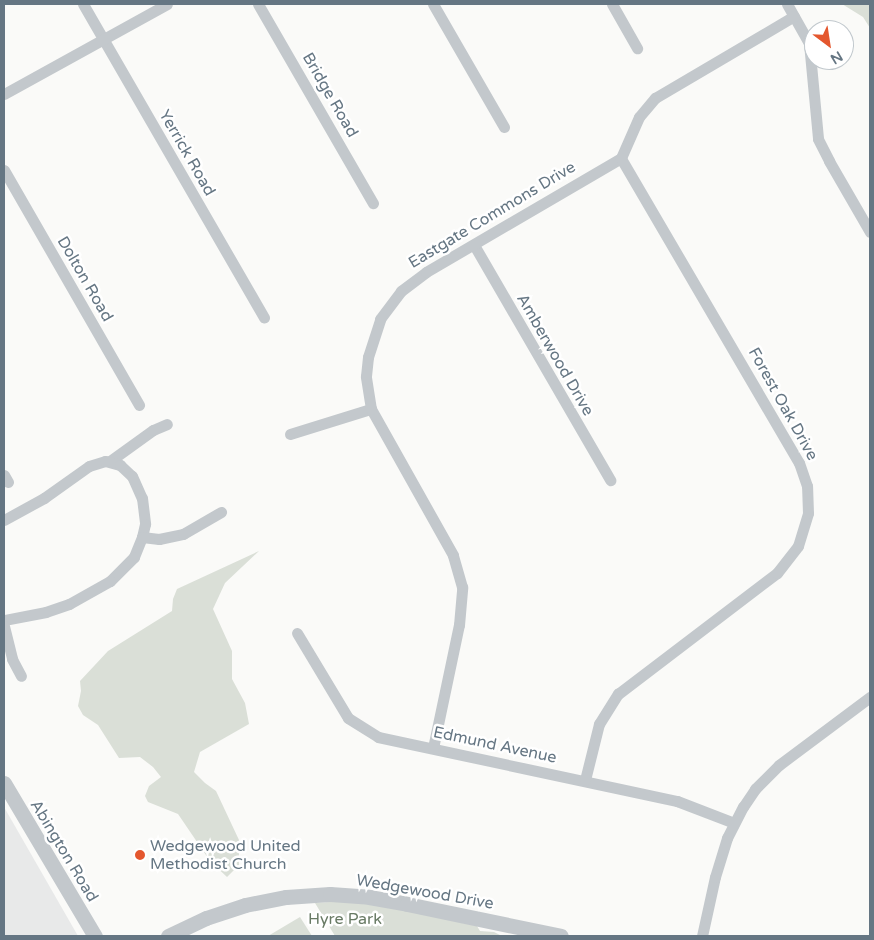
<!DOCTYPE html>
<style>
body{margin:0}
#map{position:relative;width:874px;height:940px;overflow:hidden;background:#fafaf8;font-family:"Varela Round",sans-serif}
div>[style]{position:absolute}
.built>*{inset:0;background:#e8e9e9}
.green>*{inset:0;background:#dadfd7}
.minor>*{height:11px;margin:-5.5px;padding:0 5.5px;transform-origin:5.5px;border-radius:5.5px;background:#c3c8cc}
.tertiary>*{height:15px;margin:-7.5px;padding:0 7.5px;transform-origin:7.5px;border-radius:7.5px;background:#c3c8cc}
.dots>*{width:14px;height:14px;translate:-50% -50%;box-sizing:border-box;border:2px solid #fff;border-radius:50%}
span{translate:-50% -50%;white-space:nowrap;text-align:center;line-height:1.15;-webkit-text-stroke:5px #fff;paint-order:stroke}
.street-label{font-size:16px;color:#657683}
.poi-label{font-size:16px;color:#657683}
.left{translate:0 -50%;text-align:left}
.park-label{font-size:16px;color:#687a64}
.frame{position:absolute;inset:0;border:5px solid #657683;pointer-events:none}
.north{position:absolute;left:804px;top:20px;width:50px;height:50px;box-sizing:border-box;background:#fff;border:1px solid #c1c8cd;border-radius:50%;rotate:149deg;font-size:14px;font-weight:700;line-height:20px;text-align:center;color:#657683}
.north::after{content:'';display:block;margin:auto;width:18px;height:22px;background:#e4572e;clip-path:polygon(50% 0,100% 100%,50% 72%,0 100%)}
</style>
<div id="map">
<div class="built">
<i style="clip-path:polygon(4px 807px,78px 936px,4px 936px)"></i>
</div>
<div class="green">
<i style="clip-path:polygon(842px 4px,870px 4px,870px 28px,863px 17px)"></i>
<i style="clip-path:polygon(259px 551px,225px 583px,213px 609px,232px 651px,232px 679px,245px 703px,249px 724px,200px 752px,194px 772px,205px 783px,216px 791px,239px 840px,239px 865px,227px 877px,210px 861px,178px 814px,148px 802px,145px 796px,149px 786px,161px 777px,153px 767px,140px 757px,119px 758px,98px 725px,83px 715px,78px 706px,81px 691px,80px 681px,108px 651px,172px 611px,173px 599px,177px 589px)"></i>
<i style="clip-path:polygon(343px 901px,389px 907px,477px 926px,480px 931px,494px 932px,502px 936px,335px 936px,315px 903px)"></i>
<i style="clip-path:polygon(300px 917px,312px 936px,268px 936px)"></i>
</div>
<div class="minor">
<i style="left:83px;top:4px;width:362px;rotate:60deg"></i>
<i style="left:258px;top:4px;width:230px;rotate:60deg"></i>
<i style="left:433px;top:4px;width:142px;rotate:60deg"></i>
<i style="left:612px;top:4px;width:51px;rotate:60.4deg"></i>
<i style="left:787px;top:4px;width:45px;rotate:60.6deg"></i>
<i style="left:809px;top:43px;width:96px;rotate:84.6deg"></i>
<i style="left:818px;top:139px;width:25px;rotate:63deg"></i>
<i style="left:829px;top:161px;width:82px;rotate:60deg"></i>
<i style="left:4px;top:94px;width:186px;rotate:-28.9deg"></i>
<i style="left:4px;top:170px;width:271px;rotate:60.1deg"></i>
<i style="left:474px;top:245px;width:272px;rotate:59.9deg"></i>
<i style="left:290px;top:434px;width:85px;rotate:-17.2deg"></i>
<i style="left:110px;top:461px;width:53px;rotate:-35.8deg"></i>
<i style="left:153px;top:430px;width:15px;rotate:-23deg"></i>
<i style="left:4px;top:475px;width:8px;rotate:60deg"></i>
<i style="left:4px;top:520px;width:46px;rotate:-28.8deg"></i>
<i style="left:44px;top:498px;width:55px;rotate:-35.4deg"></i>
<i style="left:89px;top:466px;width:17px;rotate:-17deg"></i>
<i style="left:105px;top:461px;width:16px;rotate:15deg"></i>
<i style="left:120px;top:465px;width:16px;rotate:43deg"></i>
<i style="left:132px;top:476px;width:24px;rotate:66deg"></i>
<i style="left:142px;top:498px;width:26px;rotate:83deg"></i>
<i style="left:145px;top:524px;width:13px;rotate:103deg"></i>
<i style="left:142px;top:537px;width:22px;rotate:112deg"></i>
<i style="left:134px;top:557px;width:34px;rotate:135deg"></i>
<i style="left:110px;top:581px;width:47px;rotate:150.7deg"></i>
<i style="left:69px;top:604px;width:24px;rotate:161deg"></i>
<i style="left:46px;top:612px;width:43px;rotate:169.2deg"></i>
<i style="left:142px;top:537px;width:17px;rotate:7deg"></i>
<i style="left:159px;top:539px;width:25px;rotate:-12deg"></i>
<i style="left:183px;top:534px;width:44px;rotate:-30.1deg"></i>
<i style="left:4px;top:626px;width:34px;rotate:76deg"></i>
<i style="left:12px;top:659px;width:19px;rotate:62deg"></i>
<i style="left:297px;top:633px;width:99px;rotate:59deg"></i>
<i style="left:348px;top:718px;width:36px;rotate:32deg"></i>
<i style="left:378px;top:737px;width:306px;rotate:12.1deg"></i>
<i style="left:677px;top:801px;width:61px;rotate:21.1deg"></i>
<i style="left:433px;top:748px;width:126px;rotate:-78.1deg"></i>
<i style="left:459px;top:625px;width:38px;rotate:-85deg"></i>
<i style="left:462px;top:587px;width:33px;rotate:-106deg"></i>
<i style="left:453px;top:555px;width:167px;rotate:-119.3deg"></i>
<i style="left:371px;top:409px;width:33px;rotate:-99deg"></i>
<i style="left:366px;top:376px;width:19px;rotate:-84deg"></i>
<i style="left:368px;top:357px;width:40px;rotate:-72deg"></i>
<i style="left:380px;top:319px;width:35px;rotate:-53deg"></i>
<i style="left:401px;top:291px;width:31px;rotate:-37deg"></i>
<i style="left:426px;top:272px;width:226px;rotate:-30.3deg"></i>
<i style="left:621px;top:158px;width:45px;rotate:-66.3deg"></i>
<i style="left:639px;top:117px;width:25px;rotate:-50deg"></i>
<i style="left:655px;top:98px;width:161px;rotate:-30.5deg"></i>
<i style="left:585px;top:780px;width:58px;rotate:-76deg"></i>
<i style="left:599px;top:724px;width:36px;rotate:-58deg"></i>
<i style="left:618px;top:694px;width:200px;rotate:-37.3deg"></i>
<i style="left:777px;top:573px;width:34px;rotate:-52deg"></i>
<i style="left:798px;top:546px;width:34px;rotate:-73deg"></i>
<i style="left:808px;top:513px;width:27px;rotate:-92deg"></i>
<i style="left:807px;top:486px;width:24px;rotate:-109deg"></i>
<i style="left:799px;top:463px;width:353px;rotate:-120.3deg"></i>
<i style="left:702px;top:936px;width:60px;rotate:-77.6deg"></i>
<i style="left:715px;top:877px;width:41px;rotate:-72.9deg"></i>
<i style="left:727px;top:838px;width:35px;rotate:-63deg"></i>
<i style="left:743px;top:807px;width:22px;rotate:-56deg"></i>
<i style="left:755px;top:789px;width:34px;rotate:-45deg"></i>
<i style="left:779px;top:765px;width:114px;rotate:-36.8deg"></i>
</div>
<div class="tertiary">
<i style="left:4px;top:783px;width:178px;rotate:59.3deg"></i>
<i style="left:168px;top:936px;width:42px;rotate:-25.3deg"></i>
<i style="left:206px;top:918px;width:41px;rotate:-18.4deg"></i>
<i style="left:245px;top:905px;width:42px;rotate:-11deg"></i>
<i style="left:286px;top:897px;width:44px;rotate:-3.9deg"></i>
<i style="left:330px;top:894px;width:39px;rotate:4deg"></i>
<i style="left:369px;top:897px;width:39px;rotate:10deg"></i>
<i style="left:407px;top:904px;width:157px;rotate:11.7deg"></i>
</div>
<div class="dots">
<i style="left:140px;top:855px;background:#e4572e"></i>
</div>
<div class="street-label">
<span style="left:330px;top:95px;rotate:60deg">Bridge Road</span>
<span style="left:187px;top:153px;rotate:60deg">Yerrick Road</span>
<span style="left:492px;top:215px;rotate:-31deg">Eastgate Commons Drive</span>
<span style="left:85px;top:279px;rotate:60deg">Dolton Road</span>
<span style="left:555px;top:355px;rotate:60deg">Amberwood Drive</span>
<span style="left:783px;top:404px;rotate:61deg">Forest Oak Drive</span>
<span style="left:495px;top:745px;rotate:12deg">Edmund Avenue</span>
<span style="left:64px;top:851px;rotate:59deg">Abington Road</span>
<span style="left:425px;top:892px;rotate:10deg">Wedgewood Drive</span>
</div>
<div class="poi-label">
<span class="left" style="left:150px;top:855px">Wedgewood United<br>Methodist Church</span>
</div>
<div class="park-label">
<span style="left:345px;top:919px">Hyre Park</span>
</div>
<div class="frame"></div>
<div class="north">N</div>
</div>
